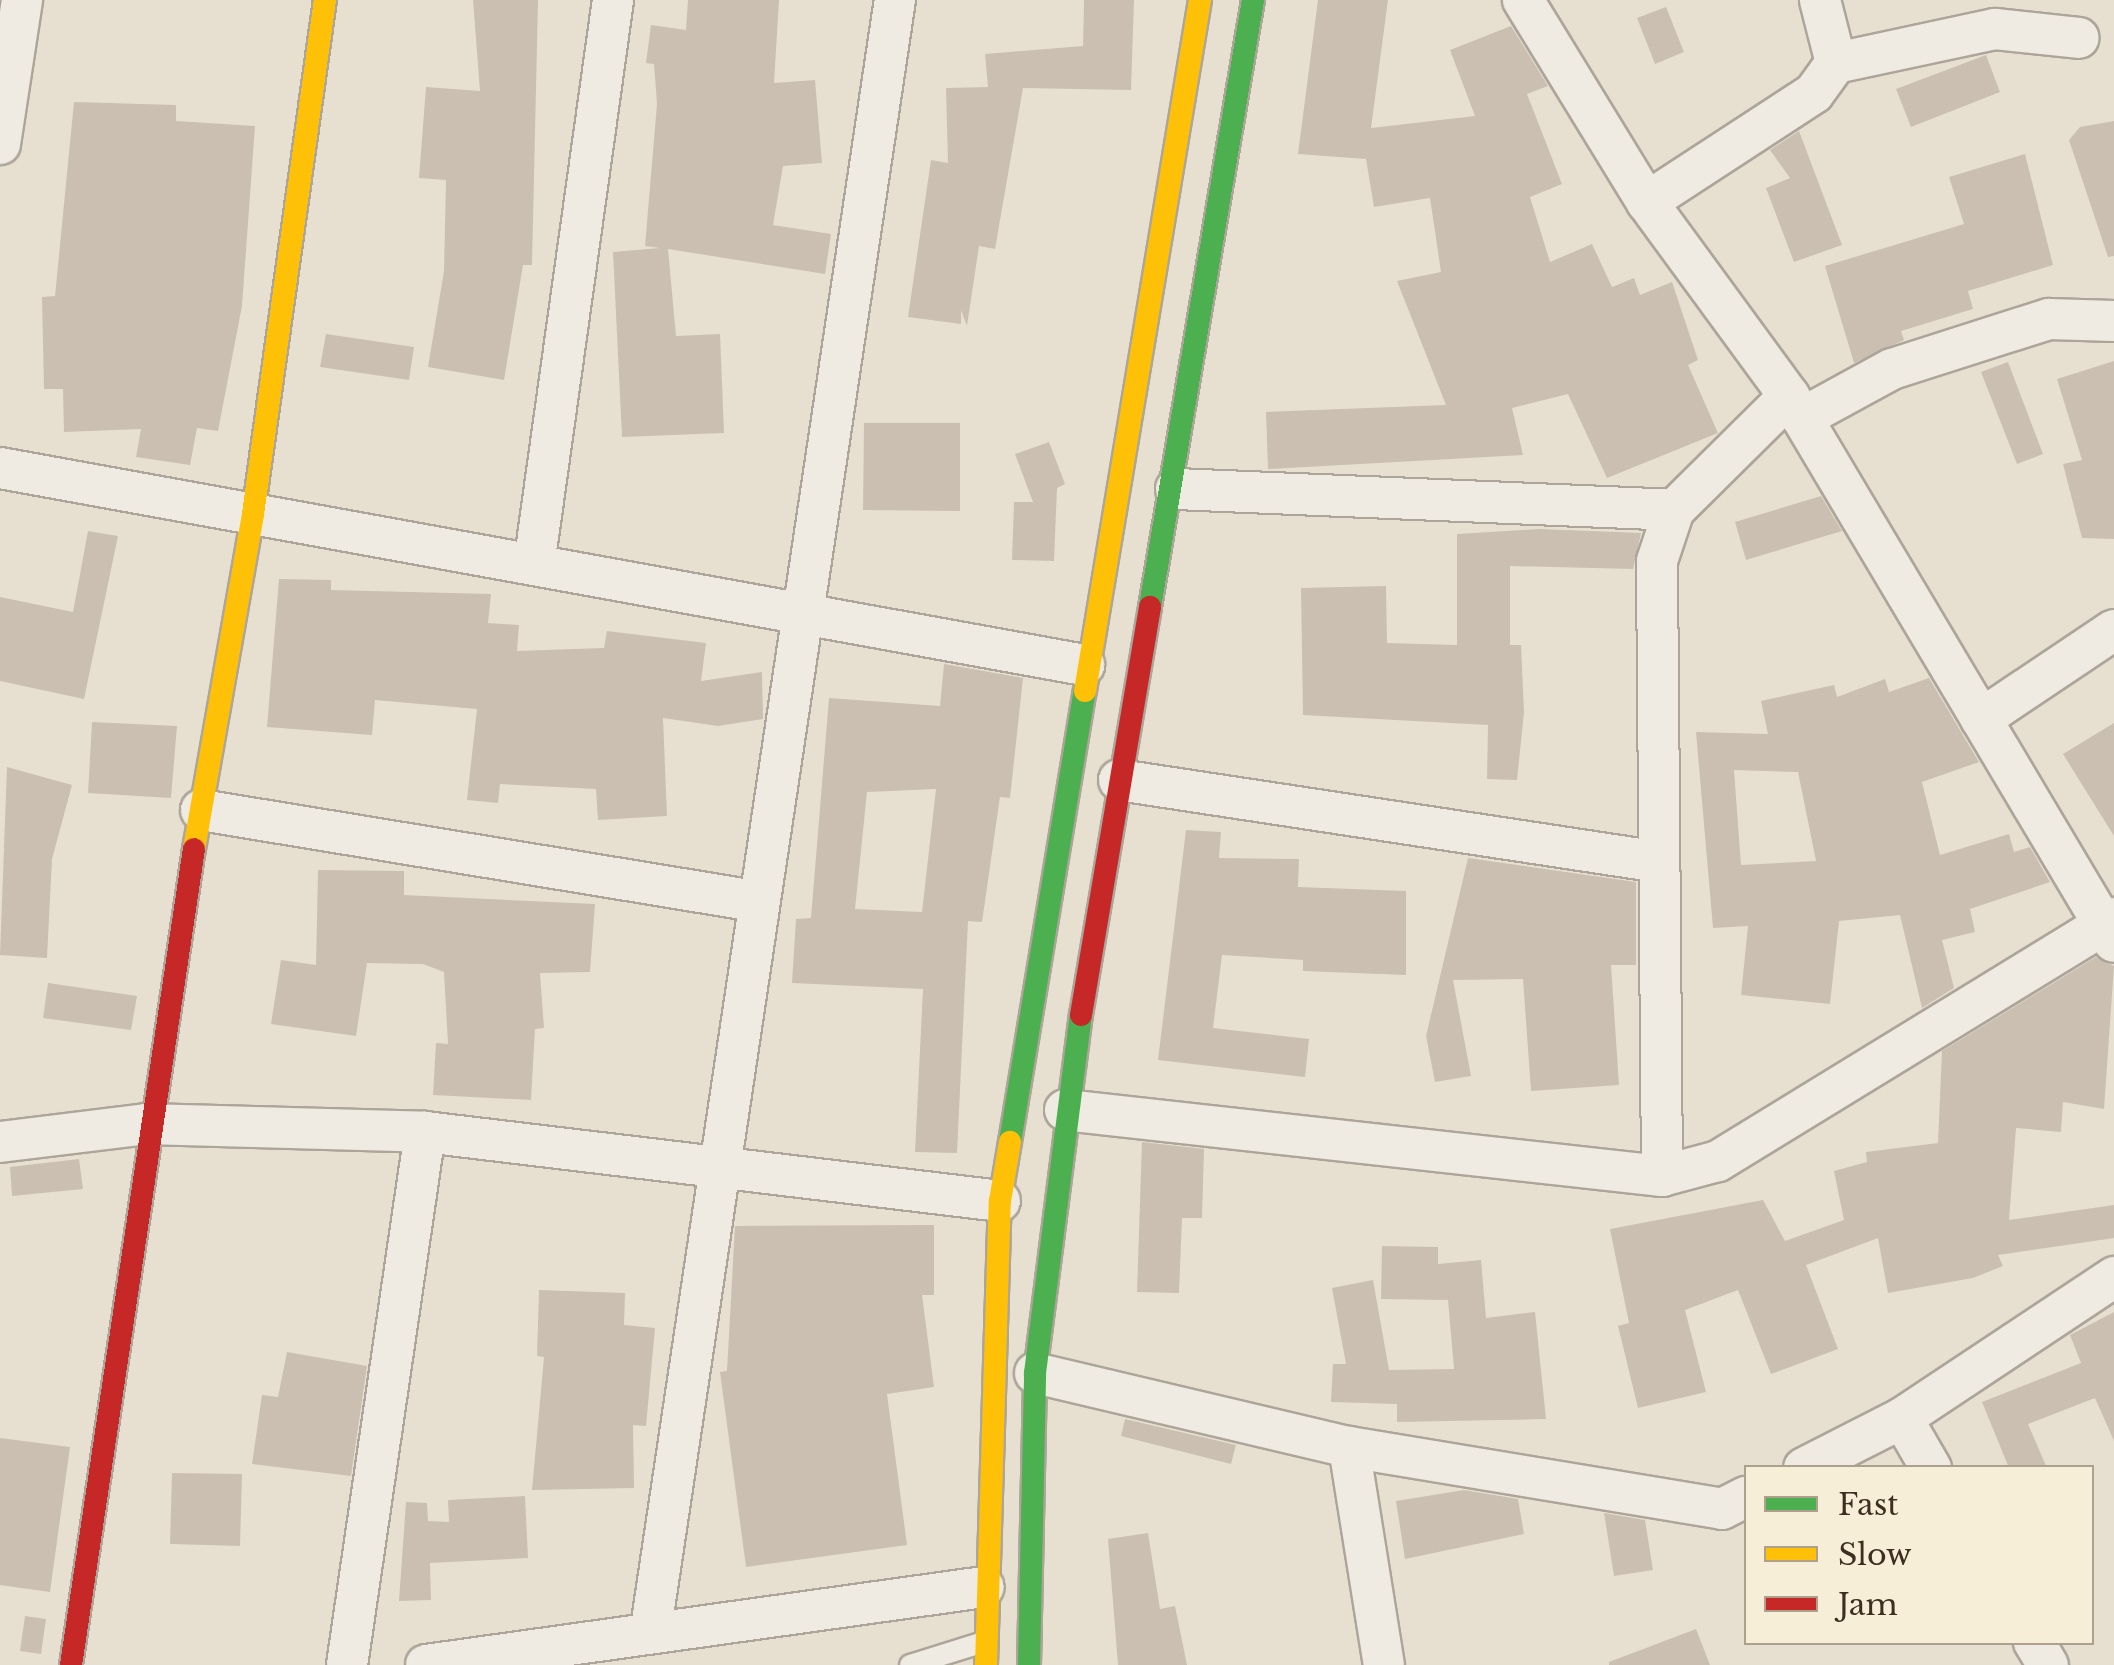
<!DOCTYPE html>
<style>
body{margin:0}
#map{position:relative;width:2114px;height:1665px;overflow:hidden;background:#e7e0d1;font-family:"Libre Baskerville",serif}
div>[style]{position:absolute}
.building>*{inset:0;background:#cbbfb2}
.roads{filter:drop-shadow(2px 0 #ada599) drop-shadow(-2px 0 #ada599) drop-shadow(0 2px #ada599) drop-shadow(0 -2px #ada599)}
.lane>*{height:20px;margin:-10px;padding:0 10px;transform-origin:10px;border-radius:10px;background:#efebe3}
.street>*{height:40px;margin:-20px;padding:0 20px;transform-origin:20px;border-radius:20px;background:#efebe3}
.fast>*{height:22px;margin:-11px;padding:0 11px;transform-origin:11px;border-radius:11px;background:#4caf50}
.slow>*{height:22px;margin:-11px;padding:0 11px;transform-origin:11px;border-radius:11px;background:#ffc107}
.jam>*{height:22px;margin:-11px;padding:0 11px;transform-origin:11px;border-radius:11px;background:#c62828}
span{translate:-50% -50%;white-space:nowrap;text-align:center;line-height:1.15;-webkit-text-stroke:8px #f7eed8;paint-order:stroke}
.legend{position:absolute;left:1744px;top:1465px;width:350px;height:180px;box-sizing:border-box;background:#f7eed8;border:2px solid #ada18e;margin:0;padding:12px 18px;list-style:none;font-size:30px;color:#3d2e20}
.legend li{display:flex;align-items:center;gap:20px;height:50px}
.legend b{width:50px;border:2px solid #ada18e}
</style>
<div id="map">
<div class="building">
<div style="clip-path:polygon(473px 0,538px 0,532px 265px,523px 265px,504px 380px,428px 367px,444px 271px,446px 180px,419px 178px,426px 87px,480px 91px)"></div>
<div style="clip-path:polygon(688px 0,779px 0,774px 83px,815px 80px,822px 163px,783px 166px,773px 225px,831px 234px,825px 274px,668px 249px,676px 336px,720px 334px,724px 433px,622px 437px,613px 252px,660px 248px,645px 246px,657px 104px,654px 64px,646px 63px,651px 25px,686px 30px)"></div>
<div style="clip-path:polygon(1084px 0,1134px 0,1131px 90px,1023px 88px,995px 249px,979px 246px,967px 326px,961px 310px,961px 324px,908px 317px,931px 160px,948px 163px,946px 88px,988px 87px,985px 54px,1083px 46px)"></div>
<div style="clip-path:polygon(1318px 0,1388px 0,1371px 128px,1475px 116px,1450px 50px,1511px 26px,1548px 86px,1527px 94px,1562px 184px,1530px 197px,1550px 262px,1592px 244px,1612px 287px,1634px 278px,1640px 295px,1672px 282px,1698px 360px,1688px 365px,1718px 433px,1607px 478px,1568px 394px,1512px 408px,1523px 455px,1268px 469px,1266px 412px,1446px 405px,1397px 281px,1441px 272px,1430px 198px,1374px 207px,1366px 159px,1298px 154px)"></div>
<div style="clip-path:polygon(1666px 7px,1684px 52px,1655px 64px,1637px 18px)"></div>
<div style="clip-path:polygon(1986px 55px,2000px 92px,1911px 127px,1896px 89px)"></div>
<div style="clip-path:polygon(74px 102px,176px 105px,176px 121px,255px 126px,242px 306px,218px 431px,197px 428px,190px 465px,136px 457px,141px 429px,64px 432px,63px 389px,44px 389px,42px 297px,55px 296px)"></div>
<div style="clip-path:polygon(2114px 121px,2114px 256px,2108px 257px,2069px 140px,2080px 127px)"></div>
<div style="clip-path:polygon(1799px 131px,1842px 245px,1794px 262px,1766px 188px,1790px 178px,1770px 150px)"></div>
<div style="clip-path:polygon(2025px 154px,2053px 265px,1968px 291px,1973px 309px,1901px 331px,1904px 340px,1854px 363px,1825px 266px,1964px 224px,1949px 177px)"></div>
<div style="clip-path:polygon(326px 334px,414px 347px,409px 380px,320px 367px)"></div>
<div style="clip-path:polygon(2114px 361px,2114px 539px,2082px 538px,2063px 464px,2082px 460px,2057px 379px)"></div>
<div style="clip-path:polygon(2008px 362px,2043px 454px,2017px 464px,1981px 372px)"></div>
<div style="clip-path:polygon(864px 423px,960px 423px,960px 511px,863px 510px)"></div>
<div style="clip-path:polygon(1049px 442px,1065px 484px,1057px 488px,1054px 561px,1012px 560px,1014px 502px,1033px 502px,1015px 454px)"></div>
<div style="clip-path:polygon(1821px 496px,1842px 531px,1746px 560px,1735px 522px)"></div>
<div style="clip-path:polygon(1539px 529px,1641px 533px,1633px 569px,1510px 566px,1510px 645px,1521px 645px,1524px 712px,1517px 780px,1487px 779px,1488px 725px,1303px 715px,1301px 588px,1386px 586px,1387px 643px,1457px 645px,1457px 534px)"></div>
<div style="clip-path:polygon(88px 531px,118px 536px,84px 699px,0 681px,0 597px,73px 612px)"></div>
<div style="clip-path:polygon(279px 579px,331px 580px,331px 590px,491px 594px,488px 623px,519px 625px,517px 651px,604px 648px,607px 631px,706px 643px,701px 681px,762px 672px,763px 719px,718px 726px,663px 718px,667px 816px,598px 820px,596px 789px,500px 784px,498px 803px,467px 800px,477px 709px,375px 700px,372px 735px,267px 727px)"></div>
<div style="clip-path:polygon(evenodd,944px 664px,1023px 678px,1010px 798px,1000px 797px,982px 922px,968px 921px,957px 1153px,915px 1152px,923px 989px,792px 983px,796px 919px,811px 918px,829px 698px,940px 706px,944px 664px,936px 789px,922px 912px,855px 909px,867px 792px,936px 789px)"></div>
<div style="clip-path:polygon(evenodd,1929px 678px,1979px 762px,1922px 782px,1940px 855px,2009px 834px,2014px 852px,2030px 847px,2050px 882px,1970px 909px,1975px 932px,1942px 940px,1954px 988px,1922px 1008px,1900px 915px,1839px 921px,1830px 1004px,1741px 995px,1748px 926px,1713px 928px,1696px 732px,1768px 734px,1761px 701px,1834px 685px,1837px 697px,1885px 679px,1889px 692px,1929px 678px,1734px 770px,1798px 772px,1816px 861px,1741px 865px,1734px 770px)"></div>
<div style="clip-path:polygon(92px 722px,177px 726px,171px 798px,88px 793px)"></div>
<div style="clip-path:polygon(2114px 723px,2114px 836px,2063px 754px)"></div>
<div style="clip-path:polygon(7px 767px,72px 785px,52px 859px,47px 958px,0 955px)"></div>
<div style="clip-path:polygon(1186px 830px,1221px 832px,1219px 858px,1299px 859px,1298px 887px,1406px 891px,1406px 975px,1303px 971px,1303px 960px,1222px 955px,1213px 1028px,1309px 1039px,1305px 1077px,1158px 1060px)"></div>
<div style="clip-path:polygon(1468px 858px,1636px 882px,1636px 965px,1611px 965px,1619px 1085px,1531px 1091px,1523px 979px,1453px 980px,1471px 1076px,1435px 1082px,1426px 1036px)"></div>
<div style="clip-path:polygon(318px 870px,404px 871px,404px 895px,595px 904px,590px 972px,540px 973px,544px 1028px,535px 1029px,531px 1100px,433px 1095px,436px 1043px,448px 1044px,444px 972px,423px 964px,367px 963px,356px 1036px,271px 1024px,281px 960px,316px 965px)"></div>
<div style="clip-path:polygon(2096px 957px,2114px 966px,2104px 1109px,2063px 1102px,2061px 1132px,2016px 1128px,2009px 1220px,2114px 1205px,2114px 1238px,1998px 1255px,2003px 1266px,1973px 1278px,1888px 1293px,1878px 1238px,1806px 1265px,1838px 1349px,1771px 1374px,1738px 1290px,1685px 1310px,1706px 1392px,1638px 1408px,1618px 1326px,1629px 1323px,1610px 1229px,1763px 1200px,1785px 1241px,1844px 1220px,1834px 1171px,1867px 1162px,1866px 1152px,1938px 1143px,1942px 1051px)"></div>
<div style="clip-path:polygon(48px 983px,137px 996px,131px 1030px,43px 1018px)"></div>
<div style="clip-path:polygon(1142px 1142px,1204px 1149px,1202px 1218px,1182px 1218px,1179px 1293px,1137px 1292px)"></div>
<div style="clip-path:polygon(79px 1159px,83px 1189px,12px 1196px,10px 1167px)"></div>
<div style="clip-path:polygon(934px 1225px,934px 1295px,922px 1295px,934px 1387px,887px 1394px,907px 1545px,746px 1567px,720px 1372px,727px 1371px,735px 1226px)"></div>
<div style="clip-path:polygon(1382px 1246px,1438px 1247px,1438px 1264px,1481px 1260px,1486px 1318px,1535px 1312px,1546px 1419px,1397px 1422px,1397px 1404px,1331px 1402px,1333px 1364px,1346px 1364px,1332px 1288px,1373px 1280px,1389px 1370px,1454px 1369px,1448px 1300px,1381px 1299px)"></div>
<div style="clip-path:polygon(539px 1290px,625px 1293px,624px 1325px,655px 1328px,646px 1426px,633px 1425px,634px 1488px,532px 1490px,544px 1357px,537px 1356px)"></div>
<div style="clip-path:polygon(2114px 1312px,2114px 1441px,2095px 1398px,2028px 1424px,2047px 1468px,2009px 1468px,1982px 1402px,2081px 1363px,2070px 1335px)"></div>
<div style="clip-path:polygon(287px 1352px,367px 1366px,351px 1476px,252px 1464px,262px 1395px,278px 1397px)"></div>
<div style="clip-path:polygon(1125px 1419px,1236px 1445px,1231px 1464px,1121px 1436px)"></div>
<div style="clip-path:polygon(0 1438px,70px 1447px,50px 1592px,0 1585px)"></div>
<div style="clip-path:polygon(172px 1473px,242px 1474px,240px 1546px,170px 1544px)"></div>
<div style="clip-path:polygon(1464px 1490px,1518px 1499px,1524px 1534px,1405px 1559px,1396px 1501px)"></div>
<div style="clip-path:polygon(525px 1496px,528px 1558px,430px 1563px,431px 1600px,399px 1601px,406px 1502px,427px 1503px,428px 1521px,449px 1522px,448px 1500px)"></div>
<div style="clip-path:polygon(1604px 1513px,1645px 1520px,1653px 1570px,1614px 1576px)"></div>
<div style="clip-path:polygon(1148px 1533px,1160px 1609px,1175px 1606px,1187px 1665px,1118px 1665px,1108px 1539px)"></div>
<div style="clip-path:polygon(25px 1616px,46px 1619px,41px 1654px,20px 1651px)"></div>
<div style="clip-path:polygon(1696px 1629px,1710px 1665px,1609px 1665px,1609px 1662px)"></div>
</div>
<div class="roads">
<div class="lane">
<div style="left:910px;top:1665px;width:77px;rotate:-17.3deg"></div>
</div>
<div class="street">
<div style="left:1523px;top:0;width:237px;rotate:58.5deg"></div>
<div style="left:1647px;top:202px;width:240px;rotate:53.8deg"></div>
<div style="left:1789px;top:396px;width:635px;rotate:59.24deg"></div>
<div style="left:1836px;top:63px;width:163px;rotate:-12.1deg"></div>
<div style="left:1995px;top:29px;width:84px;rotate:6.1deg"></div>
<div style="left:0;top:144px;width:146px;rotate:-81.3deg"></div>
<div style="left:1647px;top:202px;width:199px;rotate:-33.1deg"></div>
<div style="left:1814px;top:93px;width:37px;rotate:-54deg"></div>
<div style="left:1836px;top:63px;width:65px;rotate:-104.3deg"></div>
<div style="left:1802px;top:418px;width:102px;rotate:-28.6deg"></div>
<div style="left:1892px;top:369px;width:165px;rotate:-17.7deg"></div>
<div style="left:2049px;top:319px;width:65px;rotate:1.8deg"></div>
<div style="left:0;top:468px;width:1102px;rotate:10.3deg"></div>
<div style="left:1176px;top:489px;width:498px;rotate:2.4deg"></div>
<div style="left:534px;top:565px;width:570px;rotate:-82.04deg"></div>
<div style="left:1981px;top:719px;width:160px;rotate:-33.8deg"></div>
<div style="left:1119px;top:780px;width:540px;rotate:8.63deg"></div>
<div style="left:201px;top:810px;width:561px;rotate:9.33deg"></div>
<div style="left:1065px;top:1110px;width:601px;rotate:6.31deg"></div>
<div style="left:1662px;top:1176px;width:58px;rotate:-15deg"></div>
<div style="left:1718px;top:1161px;width:465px;rotate:-31.5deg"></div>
<div style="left:0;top:1142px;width:147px;rotate:-7deg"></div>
<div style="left:146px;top:1124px;width:279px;rotate:1.6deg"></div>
<div style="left:425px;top:1132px;width:579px;rotate:6.84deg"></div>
<div style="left:1662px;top:1176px;width:615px;rotate:-90.47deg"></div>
<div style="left:1657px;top:561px;width:54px;rotate:-71.6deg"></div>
<div style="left:1674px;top:510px;width:162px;rotate:-44.7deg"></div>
<div style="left:1035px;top:1373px;width:323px;rotate:13.3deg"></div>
<div style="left:1349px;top:1447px;width:378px;rotate:9.4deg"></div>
<div style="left:1722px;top:1509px;width:27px;rotate:-27deg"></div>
<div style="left:1902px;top:1418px;width:58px;rotate:59.9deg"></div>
<div style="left:1349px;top:1447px;width:221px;rotate:80.9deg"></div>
<div style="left:1804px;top:1468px;width:110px;rotate:-27deg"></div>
<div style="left:1902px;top:1418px;width:255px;rotate:-33.6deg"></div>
<div style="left:651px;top:1628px;width:1646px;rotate:-81.48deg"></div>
<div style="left:2034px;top:1642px;width:27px;rotate:59deg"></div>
<div style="left:347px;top:1665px;width:539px;rotate:-81.67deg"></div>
<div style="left:426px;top:1665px;width:563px;rotate:-7.96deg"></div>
</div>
<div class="fast">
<div style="left:1150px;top:607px;width:616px;rotate:-80.37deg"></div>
<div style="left:1010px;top:1142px;width:457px;rotate:-80.6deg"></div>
<div style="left:1029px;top:1665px;width:292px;rotate:-88.8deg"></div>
<div style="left:1035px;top:1373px;width:361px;rotate:-82.7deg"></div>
</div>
<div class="slow">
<div style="left:1085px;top:691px;width:701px;rotate:-80.55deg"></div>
<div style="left:194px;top:849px;width:340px;rotate:-80deg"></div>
<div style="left:253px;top:514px;width:519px;rotate:-82.03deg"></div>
<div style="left:986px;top:1665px;width:464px;rotate:-88.3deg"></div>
<div style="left:1000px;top:1201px;width:60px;rotate:-80.4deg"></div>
</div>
<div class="jam">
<div style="left:1081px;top:1015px;width:414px;rotate:-80.4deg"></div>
<div style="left:71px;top:1665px;width:825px;rotate:-81.43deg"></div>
</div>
</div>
<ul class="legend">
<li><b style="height:12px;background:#4caf50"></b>Fast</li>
<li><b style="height:12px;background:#ffc107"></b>Slow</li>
<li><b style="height:12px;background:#c62828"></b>Jam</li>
</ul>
</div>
